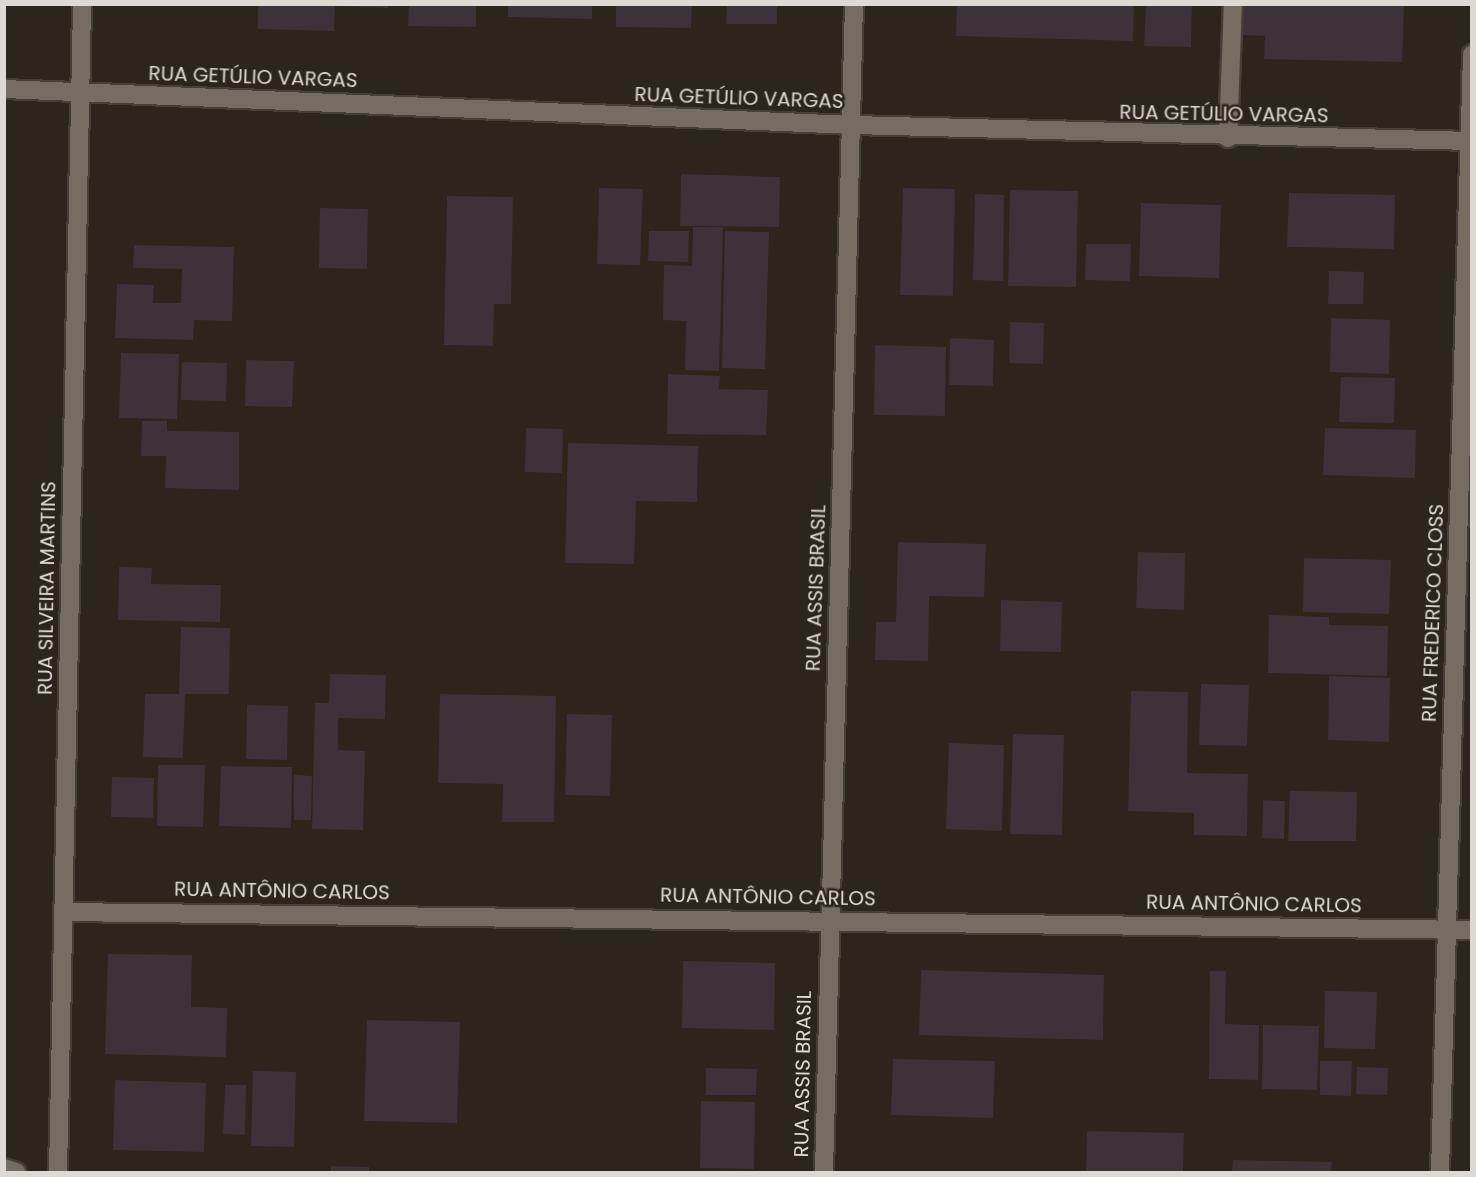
<!DOCTYPE html>
<meta charset="utf-8">
<style>
body{margin:0}
#map{position:relative;width:1476px;height:1177px;overflow:hidden;background:#2b251b;font-family:Poppins,sans-serif}
div>[style]{position:absolute}
.building>*{inset:0;background:#3b323a}
.roads{filter:drop-shadow(2px 0 #443f37) drop-shadow(-2px 0 #443f37) drop-shadow(0 2px #443f37) drop-shadow(0 -2px #443f37)}
.street>*{height:18px;margin:-9px;padding:0 9px;transform-origin:9px;border-radius:9px;background:#756d62}
span{translate:-50% -50%;white-space:nowrap;text-align:center;line-height:1.15;-webkit-text-stroke:5px #2b251b;paint-order:stroke}
.street-label{font-size:20px;color:#dedad3}
.frame{position:absolute;inset:0;border:6px solid #dedad3;pointer-events:none}
</style>
<div id="map">
<div class="building">
<div style="clip-path:polygon(258px 4px,335px 4px,334px 31px,258px 29px)"></div>
<div style="clip-path:polygon(339px 4px,388px 4px,388px 8px,339px 6px)"></div>
<div style="clip-path:polygon(409px 4px,476px 4px,476px 27px,408px 26px)"></div>
<div style="clip-path:polygon(508px 4px,592px 4px,592px 19px,508px 17px)"></div>
<div style="clip-path:polygon(616px 4px,692px 4px,691px 28px,616px 27px)"></div>
<div style="clip-path:polygon(727px 4px,777px 4px,777px 24px,726px 24px)"></div>
<div style="clip-path:polygon(957px 4px,1134px 4px,1133px 41px,956px 36px)"></div>
<div style="clip-path:polygon(1146px 4px,1192px 4px,1191px 47px,1144px 46px)"></div>
<div style="clip-path:polygon(1243px 4px,1404px 4px,1402px 62px,1264px 59px,1265px 36px,1243px 35px)"></div>
<div style="clip-path:polygon(681px 174px,780px 177px,779px 227px,680px 226px)"></div>
<div style="clip-path:polygon(599px 188px,643px 189px,640px 265px,597px 264px)"></div>
<div style="clip-path:polygon(903px 188px,955px 189px,953px 296px,900px 295px)"></div>
<div style="clip-path:polygon(1010px 190px,1078px 191px,1076px 287px,1008px 286px)"></div>
<div style="clip-path:polygon(1289px 193px,1395px 195px,1394px 249px,1287px 247px)"></div>
<div style="clip-path:polygon(975px 194px,1004px 195px,1003px 281px,973px 280px)"></div>
<div style="clip-path:polygon(447px 196px,513px 197px,511px 304px,494px 304px,493px 346px,444px 345px)"></div>
<div style="clip-path:polygon(1141px 203px,1221px 205px,1219px 278px,1139px 276px)"></div>
<div style="clip-path:polygon(320px 208px,368px 209px,367px 269px,319px 268px)"></div>
<div style="clip-path:polygon(693px 227px,723px 227px,719px 371px,685px 370px,686px 321px,663px 320px,664px 265px,692px 266px)"></div>
<div style="clip-path:polygon(649px 231px,689px 231px,688px 262px,648px 261px)"></div>
<div style="clip-path:polygon(725px 231px,769px 232px,765px 369px,722px 368px)"></div>
<div style="clip-path:polygon(1086px 244px,1131px 244px,1130px 281px,1085px 280px)"></div>
<div style="clip-path:polygon(134px 245px,234px 247px,232px 321px,194px 320px,193px 340px,115px 338px,117px 284px,154px 285px,153px 303px,181px 303px,182px 269px,133px 268px)"></div>
<div style="clip-path:polygon(1329px 271px,1364px 272px,1363px 304px,1328px 304px)"></div>
<div style="clip-path:polygon(1331px 318px,1390px 320px,1389px 374px,1330px 372px)"></div>
<div style="clip-path:polygon(1010px 322px,1044px 323px,1043px 364px,1009px 363px)"></div>
<div style="clip-path:polygon(950px 338px,994px 340px,993px 386px,949px 385px)"></div>
<div style="clip-path:polygon(875px 345px,946px 347px,945px 416px,874px 415px)"></div>
<div style="clip-path:polygon(121px 353px,179px 354px,177px 419px,119px 418px)"></div>
<div style="clip-path:polygon(246px 360px,294px 361px,292px 407px,245px 406px)"></div>
<div style="clip-path:polygon(182px 362px,227px 363px,226px 401px,181px 400px)"></div>
<div style="clip-path:polygon(668px 374px,720px 376px,719px 389px,768px 390px,766px 435px,667px 434px)"></div>
<div style="clip-path:polygon(1341px 377px,1395px 378px,1394px 423px,1339px 422px)"></div>
<div style="clip-path:polygon(142px 421px,167px 421px,167px 431px,239px 432px,239px 490px,165px 488px,166px 456px,141px 456px)"></div>
<div style="clip-path:polygon(526px 428px,563px 429px,562px 473px,525px 472px)"></div>
<div style="clip-path:polygon(1325px 428px,1416px 430px,1415px 478px,1323px 475px)"></div>
<div style="clip-path:polygon(568px 443px,698px 446px,697px 502px,636px 501px,634px 564px,565px 563px)"></div>
<div style="clip-path:polygon(898px 542px,986px 544px,984px 597px,929px 596px,928px 661px,875px 660px,876px 622px,896px 622px)"></div>
<div style="clip-path:polygon(1138px 552px,1185px 553px,1184px 610px,1136px 608px)"></div>
<div style="clip-path:polygon(1304px 558px,1391px 560px,1389px 614px,1303px 612px)"></div>
<div style="clip-path:polygon(119px 567px,152px 568px,151px 584px,221px 585px,220px 622px,118px 620px)"></div>
<div style="clip-path:polygon(1001px 600px,1062px 602px,1061px 652px,1000px 651px)"></div>
<div style="clip-path:polygon(1269px 615px,1329px 617px,1329px 625px,1388px 626px,1387px 676px,1268px 673px)"></div>
<div style="clip-path:polygon(181px 627px,230px 628px,229px 694px,185px 694px,183px 758px,143px 757px,145px 694px,179px 694px)"></div>
<div style="clip-path:polygon(330px 674px,386px 675px,385px 719px,338px 718px,338px 750px,365px 751px,363px 830px,312px 829px,315px 703px,329px 703px)"></div>
<div style="clip-path:polygon(1329px 676px,1390px 678px,1389px 742px,1328px 740px)"></div>
<div style="clip-path:polygon(1201px 684px,1249px 685px,1247px 746px,1199px 745px)"></div>
<div style="clip-path:polygon(1131px 691px,1188px 692px,1187px 773px,1248px 774px,1247px 836px,1194px 835px,1194px 813px,1128px 811px)"></div>
<div style="clip-path:polygon(440px 694px,556px 696px,554px 822px,502px 822px,503px 784px,438px 783px)"></div>
<div style="clip-path:polygon(247px 705px,288px 706px,287px 760px,246px 759px)"></div>
<div style="clip-path:polygon(567px 714px,612px 715px,610px 796px,565px 795px)"></div>
<div style="clip-path:polygon(1013px 734px,1064px 735px,1062px 835px,1010px 834px)"></div>
<div style="clip-path:polygon(949px 743px,1004px 745px,1002px 831px,946px 829px)"></div>
<div style="clip-path:polygon(158px 765px,205px 765px,203px 827px,157px 826px)"></div>
<div style="clip-path:polygon(221px 766px,292px 767px,291px 828px,219px 826px)"></div>
<div style="clip-path:polygon(294px 775px,312px 776px,311px 820px,294px 820px)"></div>
<div style="clip-path:polygon(112px 777px,154px 778px,153px 818px,111px 817px)"></div>
<div style="clip-path:polygon(1290px 791px,1357px 792px,1356px 841px,1288px 841px)"></div>
<div style="clip-path:polygon(1263px 800px,1285px 801px,1284px 839px,1262px 838px)"></div>
<div style="clip-path:polygon(108px 954px,192px 955px,191px 1007px,227px 1008px,226px 1057px,105px 1054px)"></div>
<div style="clip-path:polygon(683px 961px,775px 963px,774px 1030px,682px 1028px)"></div>
<div style="clip-path:polygon(921px 970px,1104px 975px,1103px 1040px,919px 1035px)"></div>
<div style="clip-path:polygon(1210px 971px,1226px 971px,1225px 1024px,1259px 1025px,1258px 1080px,1209px 1079px)"></div>
<div style="clip-path:polygon(1325px 991px,1377px 992px,1375px 1049px,1324px 1048px)"></div>
<div style="clip-path:polygon(367px 1020px,460px 1022px,457px 1123px,364px 1121px)"></div>
<div style="clip-path:polygon(1263px 1025px,1319px 1026px,1317px 1090px,1262px 1089px)"></div>
<div style="clip-path:polygon(893px 1059px,995px 1061px,993px 1118px,891px 1115px)"></div>
<div style="clip-path:polygon(1320px 1061px,1352px 1061px,1351px 1096px,1320px 1095px)"></div>
<div style="clip-path:polygon(1357px 1067px,1388px 1068px,1387px 1095px,1356px 1094px)"></div>
<div style="clip-path:polygon(706px 1068px,757px 1069px,756px 1095px,706px 1095px)"></div>
<div style="clip-path:polygon(253px 1071px,296px 1072px,294px 1147px,251px 1146px)"></div>
<div style="clip-path:polygon(115px 1080px,206px 1083px,204px 1152px,113px 1150px)"></div>
<div style="clip-path:polygon(225px 1085px,246px 1085px,245px 1135px,223px 1134px)"></div>
<div style="clip-path:polygon(701px 1101px,755px 1102px,754px 1169px,700px 1168px)"></div>
<div style="clip-path:polygon(1087px 1131px,1184px 1133px,1183px 1172px,1086px 1172px)"></div>
<div style="clip-path:polygon(1233px 1160px,1332px 1162px,1331px 1172px,1232px 1172px)"></div>
<div style="clip-path:polygon(331px 1166px,369px 1167px,369px 1172px,331px 1172px)"></div>
</div>
<div class="roads">
<div class="street">
<div style="left:4px;top:89px;width:849px;rotate:2.43deg"></div>
<div style="left:852px;top:125px;width:620px;rotate:1.48deg"></div>
<div style="left:1228px;top:138px;width:134px;rotate:-87.9deg"></div>
<div style="left:63px;top:912px;width:1409px;rotate:0.73deg"></div>
<div style="left:4px;top:1168px;width:13px;rotate:18deg"></div>
<div style="left:58px;top:1172px;width:1168px;rotate:-88.82deg"></div>
<div style="left:824px;top:1172px;width:1168px;rotate:-88.53deg"></div>
<div style="left:1440px;top:1172px;width:1118px;rotate:-88.36deg"></div>
</div>
</div>
<div class="street-label">
<span style="left:253px;top:77px;rotate:2deg">RUA GETÚLIO VARGAS</span>
<span style="left:739px;top:98px;rotate:2deg">RUA GETÚLIO VARGAS</span>
<span style="left:1224px;top:114px;rotate:1deg">RUA GETÚLIO VARGAS</span>
<span style="left:47px;top:588px;rotate:-89deg">RUA SILVEIRA MARTINS</span>
<span style="left:816px;top:588px;rotate:-88deg">RUA ASSIS BRASIL</span>
<span style="left:1433px;top:613px;rotate:-88deg">RUA FREDERICO CLOSS</span>
<span style="left:282px;top:891px;rotate:1deg">RUA ANTÔNIO CARLOS</span>
<span style="left:768px;top:897px;rotate:1deg">RUA ANTÔNIO CARLOS</span>
<span style="left:1254px;top:904px;rotate:1deg">RUA ANTÔNIO CARLOS</span>
<span style="left:803px;top:1074px;rotate:-89deg">RUA ASSIS BRASIL</span>
</div>
<div class="frame"></div>
</div>
